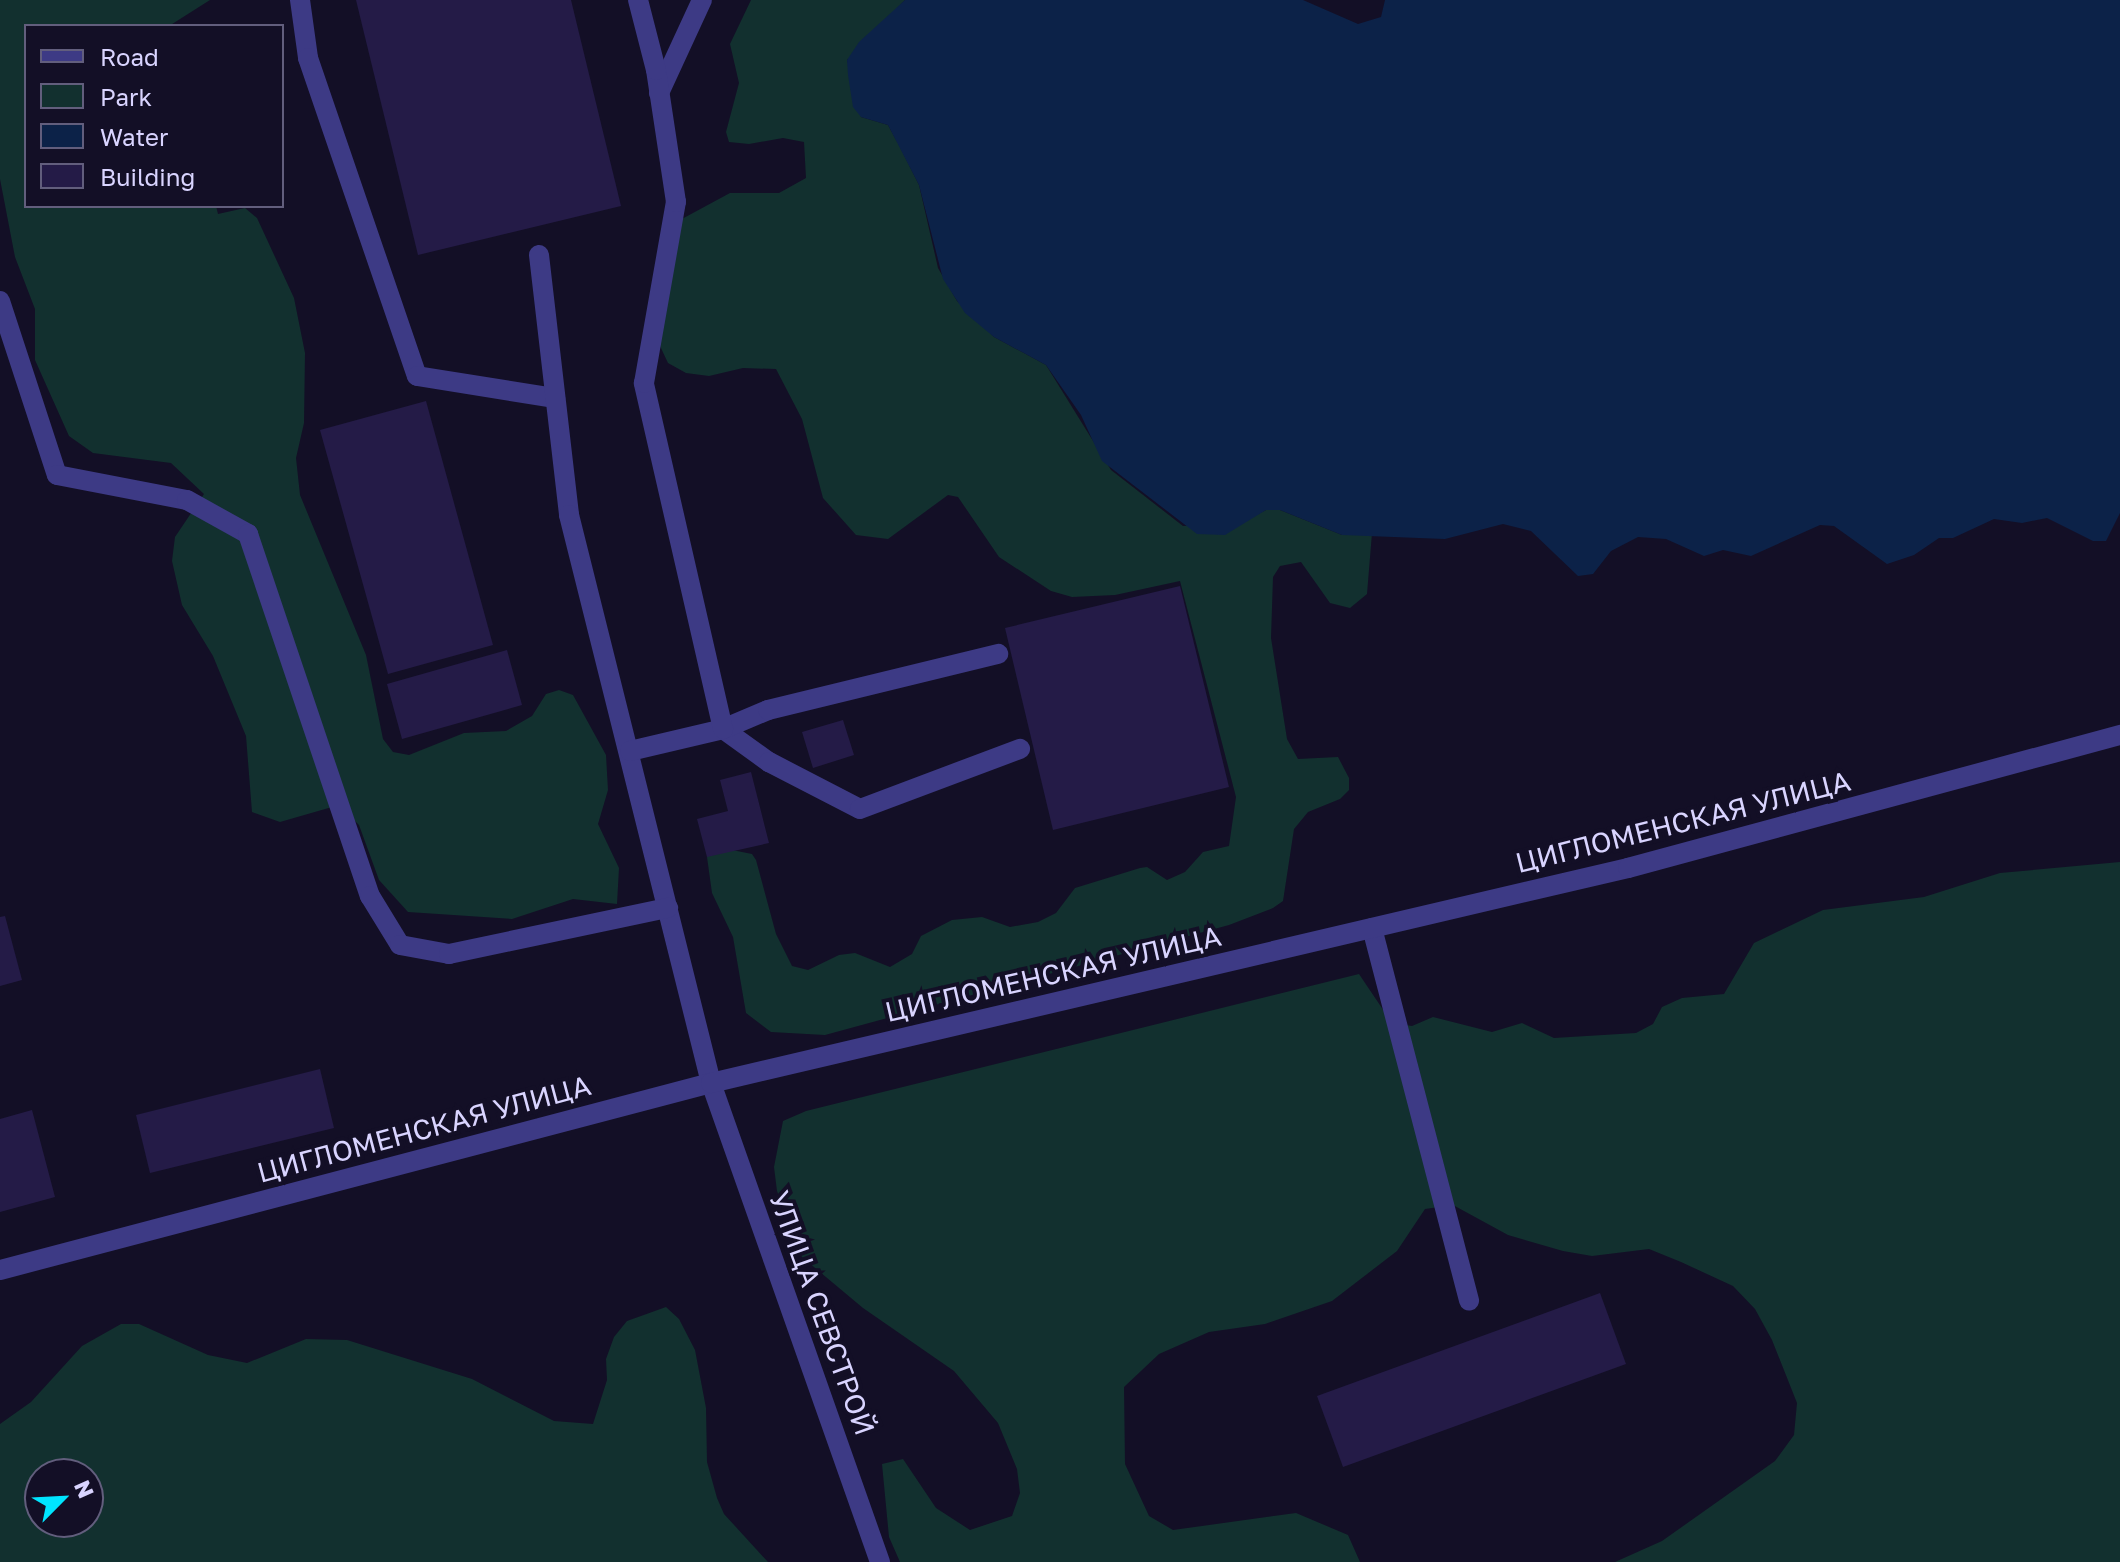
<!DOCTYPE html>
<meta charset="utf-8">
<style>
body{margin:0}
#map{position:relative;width:2120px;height:1562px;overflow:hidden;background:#130f26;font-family:"Golos Text",sans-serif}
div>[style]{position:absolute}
.green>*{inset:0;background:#12302f}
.water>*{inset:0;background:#0c2248}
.building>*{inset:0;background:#241b47}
.lane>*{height:20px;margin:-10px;padding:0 10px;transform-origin:10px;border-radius:10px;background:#3d3a85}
.street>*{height:20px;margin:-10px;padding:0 10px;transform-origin:10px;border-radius:10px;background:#3d3a85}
span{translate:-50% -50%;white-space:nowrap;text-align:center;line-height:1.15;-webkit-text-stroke:8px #130f26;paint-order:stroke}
.street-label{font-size:28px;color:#d9d4ff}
.legend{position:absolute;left:24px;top:24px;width:260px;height:184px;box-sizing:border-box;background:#130f26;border:2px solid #625e7d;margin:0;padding:10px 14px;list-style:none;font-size:24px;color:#d9d4ff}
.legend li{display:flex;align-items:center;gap:16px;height:40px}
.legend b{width:40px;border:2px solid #625e7d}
.north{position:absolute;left:24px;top:1458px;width:80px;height:80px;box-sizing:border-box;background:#130f26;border:2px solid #625e7d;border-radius:50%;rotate:66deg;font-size:22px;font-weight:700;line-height:32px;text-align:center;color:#d9d4ff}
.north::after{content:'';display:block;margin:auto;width:28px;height:36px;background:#00e5ff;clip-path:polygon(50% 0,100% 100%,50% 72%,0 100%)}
</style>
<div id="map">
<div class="green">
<div style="clip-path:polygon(0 0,210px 0,169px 26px,26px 26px,26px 206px,216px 206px,218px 214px,245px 208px,257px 218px,294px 298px,305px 353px,304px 423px,296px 458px,300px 495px,366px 655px,383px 739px,393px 752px,409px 755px,464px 733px,506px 731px,532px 716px,546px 694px,559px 690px,573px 695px,606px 755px,608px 790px,598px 824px,619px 868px,617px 904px,573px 899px,512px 919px,408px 912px,379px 880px,359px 825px,339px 805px,280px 822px,252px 812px,246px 736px,213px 656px,182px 605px,172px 561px,175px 537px,204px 494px,171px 463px,93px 453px,69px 436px,35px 360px,35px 309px,15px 257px,0 179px)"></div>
<div style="clip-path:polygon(751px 0,905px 0,847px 60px,861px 117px,888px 125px,900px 147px,919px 185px,938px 268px,957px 301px,994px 337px,1046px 365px,1111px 470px,1183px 526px,1238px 524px,1266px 510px,1280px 510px,1342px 535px,1372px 533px,1367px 594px,1350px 608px,1330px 603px,1301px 562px,1280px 566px,1273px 577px,1271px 638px,1287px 739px,1298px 759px,1338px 757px,1349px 778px,1349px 790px,1340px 799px,1308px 812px,1294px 829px,1283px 901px,1273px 908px,1229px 925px,825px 1035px,771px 1032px,746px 1013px,733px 937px,712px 893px,707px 857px,717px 847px,752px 854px,756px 860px,776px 934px,792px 966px,808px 970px,839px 955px,855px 953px,890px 967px,912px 954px,921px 936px,952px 920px,982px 917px,1010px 927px,1038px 922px,1056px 913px,1075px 888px,1140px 868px,1147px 867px,1167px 880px,1185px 872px,1203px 852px,1229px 846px,1236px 797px,1180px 581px,1115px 595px,1072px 597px,1051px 591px,999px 557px,958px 497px,948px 495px,888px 539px,856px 535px,823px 498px,802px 419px,776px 369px,743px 368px,709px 376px,686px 373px,668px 363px,660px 346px,680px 220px,730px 193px,779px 193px,806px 178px,804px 142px,783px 138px,749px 144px,729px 142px,726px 132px,739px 83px,730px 44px)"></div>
<div style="clip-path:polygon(2120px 862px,2120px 1562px,1615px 1562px,1662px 1541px,1775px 1461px,1794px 1435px,1797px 1403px,1772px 1340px,1755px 1309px,1733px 1286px,1681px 1262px,1649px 1249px,1592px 1256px,1563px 1251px,1508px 1235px,1453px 1205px,1425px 1209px,1397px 1251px,1332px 1301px,1265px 1324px,1209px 1332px,1159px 1354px,1124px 1387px,1125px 1464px,1149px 1516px,1173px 1530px,1296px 1513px,1348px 1535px,1360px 1562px,900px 1562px,889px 1537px,882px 1464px,903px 1459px,936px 1508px,970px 1530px,1012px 1516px,1020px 1493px,1017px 1469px,998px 1423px,954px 1371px,863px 1308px,802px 1257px,777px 1191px,774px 1167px,783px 1121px,806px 1111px,1359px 974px,1392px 1023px,1412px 1026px,1433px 1017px,1492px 1032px,1522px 1023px,1554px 1038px,1636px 1033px,1653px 1024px,1662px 1007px,1682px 998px,1724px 994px,1754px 943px,1823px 910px,1924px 897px,2000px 873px)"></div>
<div style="clip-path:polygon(evenodd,666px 1307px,679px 1319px,695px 1350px,706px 1408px,707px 1462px,717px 1498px,724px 1514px,768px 1562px,0 1562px,0 1424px,31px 1402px,82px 1346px,121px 1324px,139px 1324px,208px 1355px,247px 1363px,306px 1339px,347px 1340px,472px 1379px,554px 1421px,593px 1424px,607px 1380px,606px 1359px,614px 1337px,627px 1321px,666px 1307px,88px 1474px,88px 1522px,40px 1522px,40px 1474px,88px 1474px)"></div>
</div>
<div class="water">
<div style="clip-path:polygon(905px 0,1303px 0,1358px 24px,1381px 17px,1385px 0,2120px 0,2120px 513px,2106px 541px,2093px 541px,2047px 518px,2022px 523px,1994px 519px,1953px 538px,1939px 538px,1914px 555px,1887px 564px,1834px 526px,1820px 525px,1751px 556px,1723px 550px,1704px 556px,1666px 539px,1638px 537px,1611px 551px,1593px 574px,1578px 576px,1531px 531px,1503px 524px,1445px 539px,1342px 535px,1280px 510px,1266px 510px,1225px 535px,1197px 534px,1102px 461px,1081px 415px,1046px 365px,994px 337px,965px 313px,943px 279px,919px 185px,888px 125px,861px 117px,853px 107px,848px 75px,847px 60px,859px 42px)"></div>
</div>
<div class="building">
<div style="clip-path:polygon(356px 0,571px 0,621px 206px,418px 255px)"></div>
<div style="clip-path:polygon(426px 401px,493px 645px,388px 674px,320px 430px)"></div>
<div style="clip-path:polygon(1180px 586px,1229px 787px,1053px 830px,1005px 628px)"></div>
<div style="clip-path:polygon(507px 650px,522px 705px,402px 739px,387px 684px)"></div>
<div style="clip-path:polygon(843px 720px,854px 755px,813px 768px,802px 732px)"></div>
<div style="clip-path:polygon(751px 772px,769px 843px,707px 857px,697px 819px,728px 811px,720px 780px)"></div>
<div style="clip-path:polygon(5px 916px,22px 980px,0 986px,0 917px)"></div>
<div style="clip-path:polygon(320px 1069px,334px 1128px,150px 1173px,136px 1115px)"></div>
<div style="clip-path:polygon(32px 1110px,55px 1197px,0 1212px,0 1119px)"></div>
<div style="clip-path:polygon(1600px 1293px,1626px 1364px,1343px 1467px,1317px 1396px)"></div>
</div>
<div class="lane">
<div style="left:300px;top:0;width:59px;rotate:82.1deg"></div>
<div style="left:308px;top:58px;width:336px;rotate:71.1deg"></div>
<div style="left:417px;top:376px;width:140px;rotate:9.1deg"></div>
<div style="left:659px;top:93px;width:102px;rotate:-65.2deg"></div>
<div style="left:539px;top:255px;width:262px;rotate:83.4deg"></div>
<div style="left:569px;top:515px;width:585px;rotate:75.96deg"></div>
<div style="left:0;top:301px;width:183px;rotate:71.9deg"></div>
<div style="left:57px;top:475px;width:132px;rotate:10.9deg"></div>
<div style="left:187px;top:500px;width:70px;rotate:29.1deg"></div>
<div style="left:248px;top:534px;width:382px;rotate:71.4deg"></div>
<div style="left:370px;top:896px;width:57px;rotate:58.5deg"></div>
<div style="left:400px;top:945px;width:50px;rotate:10.4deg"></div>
<div style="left:449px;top:954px;width:224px;rotate:-11.9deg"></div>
<div style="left:723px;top:729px;width:57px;rotate:35.7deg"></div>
<div style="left:769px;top:762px;width:102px;rotate:27.3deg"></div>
<div style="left:860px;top:809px;width:171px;rotate:-20.6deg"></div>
<div style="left:723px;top:729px;width:49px;rotate:-22.9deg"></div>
<div style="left:768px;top:710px;width:237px;rotate:-13.7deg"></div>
<div style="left:630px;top:751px;width:96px;rotate:-13.3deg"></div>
<div style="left:723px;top:729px;width:355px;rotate:-102.9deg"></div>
<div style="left:644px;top:383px;width:184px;rotate:-80deg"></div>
<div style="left:676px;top:202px;width:134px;rotate:-98.6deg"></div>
<div style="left:656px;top:70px;width:72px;rotate:-104.4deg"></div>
<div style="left:1372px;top:928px;width:385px;rotate:75.4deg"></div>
</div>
<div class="street">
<div style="left:711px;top:1083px;width:508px;rotate:70.57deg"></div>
<div style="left:0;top:1270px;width:735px;rotate:-14.74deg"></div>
<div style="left:711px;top:1083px;width:942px;rotate:-13.2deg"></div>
<div style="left:1628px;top:868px;width:510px;rotate:-15.13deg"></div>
</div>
<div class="street-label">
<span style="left:1683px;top:822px;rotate:-14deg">ЦИГЛОМЕНСКАЯ УЛИЦА</span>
<span style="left:1053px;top:974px;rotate:-13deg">ЦИГЛОМЕНСКАЯ УЛИЦА</span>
<span style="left:424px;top:1129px;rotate:-15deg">ЦИГЛОМЕНСКАЯ УЛИЦА</span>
<span style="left:822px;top:1313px;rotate:70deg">УЛИЦА СЕВСТРОЙ</span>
</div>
<ul class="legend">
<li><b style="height:10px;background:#3d3a85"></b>Road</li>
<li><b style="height:22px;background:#12302f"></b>Park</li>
<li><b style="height:22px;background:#0c2248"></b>Water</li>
<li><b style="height:22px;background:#241b47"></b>Building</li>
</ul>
<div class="north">N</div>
</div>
